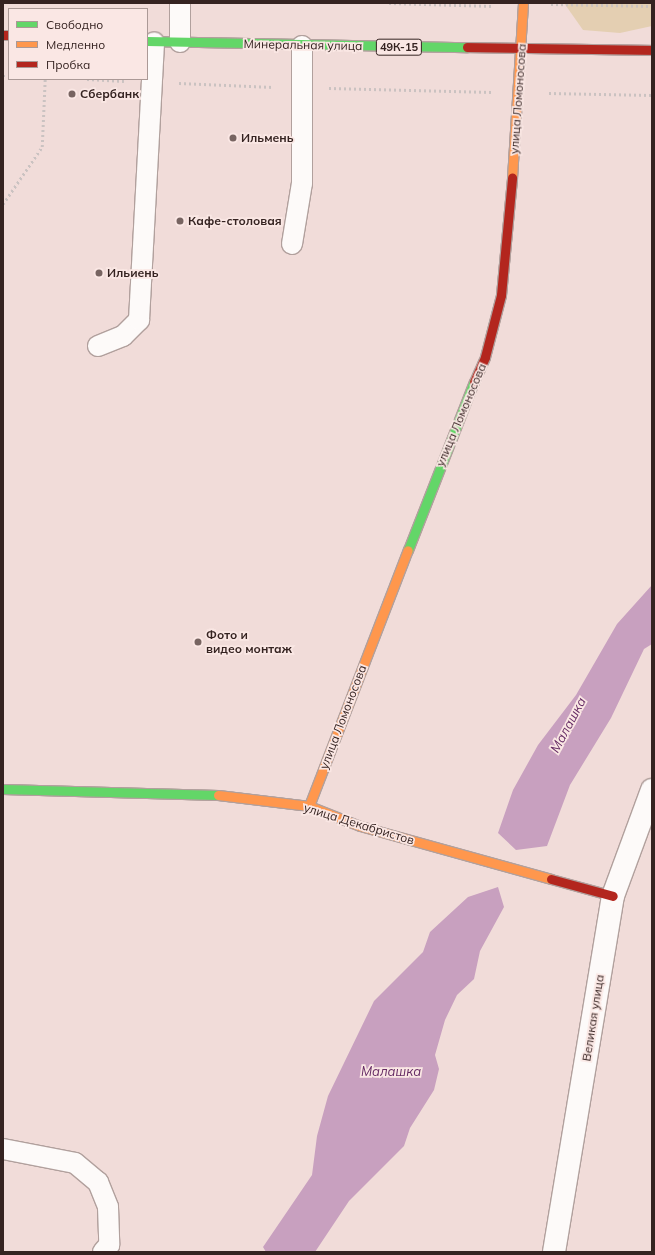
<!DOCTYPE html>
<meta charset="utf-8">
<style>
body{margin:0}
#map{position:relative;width:655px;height:1255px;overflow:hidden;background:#f1dcd9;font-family:Mulish,sans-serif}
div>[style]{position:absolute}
.green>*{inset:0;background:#e4cfb2}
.water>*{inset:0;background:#c8a0bf}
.path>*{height:2.5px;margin-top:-1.25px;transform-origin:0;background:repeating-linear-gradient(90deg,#cac2c1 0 2px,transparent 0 5px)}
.roads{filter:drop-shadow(1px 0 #b1a09d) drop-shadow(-1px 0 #b1a09d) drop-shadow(0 1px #b1a09d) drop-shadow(0 -1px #b1a09d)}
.lane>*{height:20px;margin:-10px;padding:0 10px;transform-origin:10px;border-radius:10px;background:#fdfaf9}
.street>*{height:22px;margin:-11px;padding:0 11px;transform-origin:11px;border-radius:11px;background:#fdfaf9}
.fast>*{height:9px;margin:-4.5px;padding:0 4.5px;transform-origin:4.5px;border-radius:4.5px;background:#63d668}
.slow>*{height:9px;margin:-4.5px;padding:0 4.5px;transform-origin:4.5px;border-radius:4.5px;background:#ff974d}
.jam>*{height:9px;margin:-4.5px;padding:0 4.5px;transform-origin:4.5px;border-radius:4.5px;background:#b3261e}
.dots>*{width:11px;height:11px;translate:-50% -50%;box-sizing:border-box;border:2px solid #fae7e4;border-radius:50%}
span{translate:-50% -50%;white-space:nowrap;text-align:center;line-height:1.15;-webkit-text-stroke:3.5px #fae7e4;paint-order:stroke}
.shield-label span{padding:1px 3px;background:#fae7e4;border:1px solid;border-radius:3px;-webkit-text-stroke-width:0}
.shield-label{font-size:11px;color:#352321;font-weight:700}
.street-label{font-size:12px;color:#352321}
.poi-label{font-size:12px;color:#352321;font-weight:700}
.left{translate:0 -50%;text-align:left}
.water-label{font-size:13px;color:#652b64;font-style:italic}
.frame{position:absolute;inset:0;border:4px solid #352321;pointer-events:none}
.legend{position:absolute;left:8px;top:8px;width:140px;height:72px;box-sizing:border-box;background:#fae7e4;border:1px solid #ab9996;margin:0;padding:5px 7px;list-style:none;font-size:12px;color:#352321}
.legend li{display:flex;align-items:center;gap:8px;height:20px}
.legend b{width:20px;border:1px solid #ab9996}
</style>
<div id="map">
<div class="green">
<div style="clip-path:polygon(564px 3px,652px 3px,652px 26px,620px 33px,583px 30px)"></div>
</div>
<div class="water">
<div style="clip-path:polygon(652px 585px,652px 644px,644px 649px,611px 718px,570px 785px,547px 846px,516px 850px,498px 833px,513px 790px,538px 745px,576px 695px,617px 624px)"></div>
<div style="clip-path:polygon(498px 887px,504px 907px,480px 951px,474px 979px,457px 995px,445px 1020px,435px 1055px,439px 1069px,434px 1090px,410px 1128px,404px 1146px,349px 1201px,315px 1252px,266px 1252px,263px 1247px,312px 1175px,317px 1136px,328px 1096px,374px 1001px,423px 952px,430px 932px,468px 897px)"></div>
</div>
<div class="path">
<div style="left:389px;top:3px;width:105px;rotate:1.6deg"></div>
<div style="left:551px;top:4px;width:101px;rotate:1.1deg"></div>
<div style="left:3px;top:76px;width:6px"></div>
<div style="left:87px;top:79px;width:37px;rotate:3deg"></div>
<div style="left:179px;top:83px;width:95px;rotate:2.4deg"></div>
<div style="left:329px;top:88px;width:163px;rotate:1.4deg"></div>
<div style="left:549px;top:93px;width:103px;rotate:1.1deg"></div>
<div style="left:3px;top:204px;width:69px;rotate:-55.6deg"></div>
<div style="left:42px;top:147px;width:68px;rotate:-87.5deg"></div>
</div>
<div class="roads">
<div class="lane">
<div style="left:180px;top:42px;width:39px;rotate:-90deg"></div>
<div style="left:292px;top:244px;width:62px;rotate:-80.7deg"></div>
<div style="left:302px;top:183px;width:137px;rotate:-90deg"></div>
<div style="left:98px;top:346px;width:27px;rotate:-22deg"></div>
<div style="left:123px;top:336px;width:23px;rotate:-45deg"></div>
<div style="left:139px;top:320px;width:278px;rotate:-86.9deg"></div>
<div style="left:3px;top:1149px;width:73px;rotate:11deg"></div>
<div style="left:75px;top:1163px;width:30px;rotate:40deg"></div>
<div style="left:98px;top:1182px;width:27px;rotate:68deg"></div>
<div style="left:108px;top:1207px;width:38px;rotate:88deg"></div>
<div style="left:109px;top:1245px;width:9px;rotate:131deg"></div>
</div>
<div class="street">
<div style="left:554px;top:1252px;width:361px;rotate:-80.6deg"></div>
<div style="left:613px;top:896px;width:113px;rotate:-69.8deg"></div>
</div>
<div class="fast">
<div style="left:147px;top:41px;width:320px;rotate:1.1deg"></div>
<div style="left:408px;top:550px;width:180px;rotate:-68.6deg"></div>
<div style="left:3px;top:789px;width:215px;rotate:1.6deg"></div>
</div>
<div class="slow">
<div style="left:512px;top:178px;width:175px;rotate:-86.4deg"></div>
<div style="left:218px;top:795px;width:92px;rotate:6.9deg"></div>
<div style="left:309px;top:806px;width:55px;rotate:21.4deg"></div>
<div style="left:360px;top:826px;width:198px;rotate:15.5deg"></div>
<div style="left:309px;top:806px;width:274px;rotate:-68.9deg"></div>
</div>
<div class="jam">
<div style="left:3px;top:35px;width:6px"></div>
<div style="left:467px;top:47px;width:185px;rotate:0.9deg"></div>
<div style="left:474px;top:382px;width:27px;rotate:-66deg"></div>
<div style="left:485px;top:357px;width:64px;rotate:-75.5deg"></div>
<div style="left:501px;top:295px;width:118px;rotate:-84.6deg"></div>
<div style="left:551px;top:879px;width:64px;rotate:15.3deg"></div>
</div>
</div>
<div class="dots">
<div style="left:72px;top:94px;background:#776461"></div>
<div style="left:233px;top:138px;background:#776461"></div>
<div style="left:180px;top:221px;background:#776461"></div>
<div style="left:99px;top:273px;background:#776461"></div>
<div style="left:198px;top:642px;background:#776461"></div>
</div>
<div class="shield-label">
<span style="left:399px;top:47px">49К-15</span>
</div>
<div class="street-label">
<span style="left:303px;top:45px;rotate:1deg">Минеральная улица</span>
<span style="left:518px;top:99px;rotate:-86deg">улица Ломоносова</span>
<span style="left:461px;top:415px;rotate:-67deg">улица Ломоносова</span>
<span style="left:343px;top:717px;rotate:-69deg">улица Ломоносова</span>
<span style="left:359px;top:824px;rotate:17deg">улица Декабристов</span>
<span style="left:593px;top:1018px;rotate:-81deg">Великая улица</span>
</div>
<div class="poi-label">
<span class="left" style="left:80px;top:94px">Сбербанк</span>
<span class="left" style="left:241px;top:138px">Ильмень</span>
<span class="left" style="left:188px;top:221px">Кафе-столовая</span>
<span class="left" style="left:107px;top:273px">Ильиень</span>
<span class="left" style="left:206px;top:642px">Фото и<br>видео монтаж</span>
</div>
<div class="water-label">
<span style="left:568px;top:725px;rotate:-62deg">Малашка</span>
<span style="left:391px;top:1071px">Малашка</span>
</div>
<div class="frame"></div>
<ul class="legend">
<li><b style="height:5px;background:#63d668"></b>Свободно</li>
<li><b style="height:5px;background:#ff974d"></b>Медленно</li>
<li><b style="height:5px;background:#b3261e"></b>Пробка</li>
</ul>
</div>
